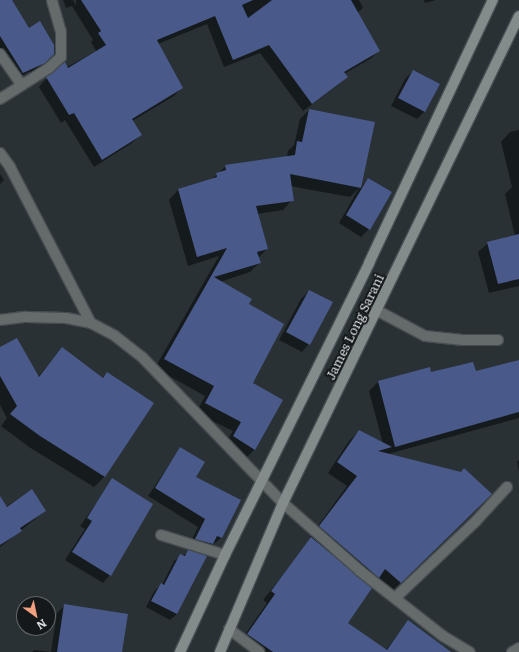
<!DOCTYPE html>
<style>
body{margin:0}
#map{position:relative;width:519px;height:652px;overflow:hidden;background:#293135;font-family:Literata,serif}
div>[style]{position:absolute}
.shadow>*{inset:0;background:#0007}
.building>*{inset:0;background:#48598a}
.roads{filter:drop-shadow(1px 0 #454d50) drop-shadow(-1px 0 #454d50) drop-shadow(0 1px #454d50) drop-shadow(0 -1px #454d50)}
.service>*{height:10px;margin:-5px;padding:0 5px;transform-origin:5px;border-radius:5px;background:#656a6b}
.minor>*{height:10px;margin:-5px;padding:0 5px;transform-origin:5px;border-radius:5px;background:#656a6b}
.secondary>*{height:10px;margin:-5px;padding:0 5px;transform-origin:5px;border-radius:5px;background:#838b8b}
span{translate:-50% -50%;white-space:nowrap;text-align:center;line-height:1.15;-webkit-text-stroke:4px #15181a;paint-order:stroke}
.street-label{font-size:13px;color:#d8dde0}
.north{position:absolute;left:16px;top:596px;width:40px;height:40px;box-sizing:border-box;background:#15181a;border:1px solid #636769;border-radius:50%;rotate:147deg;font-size:11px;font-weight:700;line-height:16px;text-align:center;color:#d8dde0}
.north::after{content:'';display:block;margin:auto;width:14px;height:18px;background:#f2a080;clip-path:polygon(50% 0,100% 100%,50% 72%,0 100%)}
</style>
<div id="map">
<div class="shadow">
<div style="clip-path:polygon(0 0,11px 0,45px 62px,31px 73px,30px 71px,15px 80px,0 56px)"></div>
<div style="clip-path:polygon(63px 0,73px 0,76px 5px,76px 0,359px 0,363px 8px,357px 13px,379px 51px,370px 59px,344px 74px,347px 77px,338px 85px,303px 111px,260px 53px,224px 67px,207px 24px,158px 44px,182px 87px,174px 96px,132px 121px,141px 135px,132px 143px,94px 167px,65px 120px,61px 123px,39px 87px,47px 78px,96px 51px,91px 42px,93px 40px,72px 6px,66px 8px)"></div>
<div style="clip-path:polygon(424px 0,436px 0,425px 3px)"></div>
<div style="clip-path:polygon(413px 71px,425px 111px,417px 119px,391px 106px,405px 79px)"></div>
<div style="clip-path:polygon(309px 110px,373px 122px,360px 188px,368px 180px,369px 229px,361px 237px,339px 223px,359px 188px,350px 197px,290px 186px,292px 200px,283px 210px,257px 214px,267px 249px,258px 258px,259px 263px,250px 272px,220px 282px,247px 304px,255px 449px,245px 459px,224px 445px,233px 431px,196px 413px,205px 396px,155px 368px,219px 256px,188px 266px,169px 200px,178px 190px,211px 180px,226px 166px,287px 157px,288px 151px,294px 145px,300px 119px)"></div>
<div style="clip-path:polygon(519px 130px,519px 286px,489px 293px,478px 252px,488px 243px,515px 236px,505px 194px,512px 187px,501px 142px,510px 132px)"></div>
<div style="clip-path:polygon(0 174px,4px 180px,0 184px)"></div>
<div style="clip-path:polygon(309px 291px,309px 344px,302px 352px,279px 340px,301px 299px)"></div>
<div style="clip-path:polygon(0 348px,38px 377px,62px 348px,101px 379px,107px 373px,105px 476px,94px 487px,29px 447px,1px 426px,7px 418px,0 405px)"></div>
<div style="clip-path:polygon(519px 360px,519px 418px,388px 454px,491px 494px,391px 592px,376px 579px,369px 587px,346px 623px,386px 650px,408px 621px,428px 635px,445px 652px,250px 652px,239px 643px,267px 603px,263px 600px,312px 538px,310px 537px,347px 486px,328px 473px,349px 441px,359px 431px,383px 444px,369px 391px,378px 382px,429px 368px,431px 373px,475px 373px)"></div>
<div style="clip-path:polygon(180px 449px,195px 477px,240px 501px,221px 538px,204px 552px,188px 547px,198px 527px,148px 496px)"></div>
<div style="clip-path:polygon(519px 460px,519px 472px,517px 462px)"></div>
<div style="clip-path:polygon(113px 480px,110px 575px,103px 583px,65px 560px,85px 529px,80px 526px)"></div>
<div style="clip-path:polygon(31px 490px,45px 511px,0 547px,0 511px)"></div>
<div style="clip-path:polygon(189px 552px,177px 614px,170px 620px,146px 607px,155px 590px,162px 585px,174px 561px)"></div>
<div style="clip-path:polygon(65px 605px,121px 652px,51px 652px,57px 613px)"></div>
<div style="clip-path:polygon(34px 650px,51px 652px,32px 652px)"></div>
</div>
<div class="building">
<div style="clip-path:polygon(0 0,12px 0,29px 28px,40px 21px,54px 45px,54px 54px,45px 63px,23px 73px,0 36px)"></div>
<div style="clip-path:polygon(81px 0,253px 0,242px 5px,248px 18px,272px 0,351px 0,380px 51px,344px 72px,348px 77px,312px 104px,269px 45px,233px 60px,215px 16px,157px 40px,183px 88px,132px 119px,142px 135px,102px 160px,74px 113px,69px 115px,46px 77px,65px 62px,68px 68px,106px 45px,98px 33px,101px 31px)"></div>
<div style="clip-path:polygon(413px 70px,440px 84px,425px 112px,398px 98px)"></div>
<div style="clip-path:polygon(309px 109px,375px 122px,361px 188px,290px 174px,294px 201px,256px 206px,268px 249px,257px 252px,261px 263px,214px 277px,252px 299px,249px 304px,284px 324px,253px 383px,283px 400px,255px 450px,233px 436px,241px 422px,205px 403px,214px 386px,164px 359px,227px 248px,197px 257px,178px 189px,217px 177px,216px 173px,226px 170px,225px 165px,295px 155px,297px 141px,302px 142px)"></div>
<div style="clip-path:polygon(368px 178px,392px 192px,370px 230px,346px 215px)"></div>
<div style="clip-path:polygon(519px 234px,519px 279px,498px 284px,487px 242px)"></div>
<div style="clip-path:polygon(309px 290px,333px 302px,310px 345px,286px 332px)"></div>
<div style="clip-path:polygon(17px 338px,39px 377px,62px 347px,103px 378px,107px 372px,154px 403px,105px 477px,40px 436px,10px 414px,17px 406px,0 376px,0 347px)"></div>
<div style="clip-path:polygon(519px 360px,519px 412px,395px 447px,378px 381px,430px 367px,431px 372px,473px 362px,476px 371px)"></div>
<div style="clip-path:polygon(359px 430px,392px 447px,378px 451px,461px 472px,464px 468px,492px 494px,401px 583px,385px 569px,379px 578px,319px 526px,357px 476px,337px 462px)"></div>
<div style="clip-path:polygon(180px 447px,205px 462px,196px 477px,241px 500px,222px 538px,217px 536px,213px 544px,195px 539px,205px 519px,155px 488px)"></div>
<div style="clip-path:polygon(112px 478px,153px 504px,111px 576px,72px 552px,92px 521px,87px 518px)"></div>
<div style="clip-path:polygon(32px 489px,46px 511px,20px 528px,22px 531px,0 545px,0 496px,7px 507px)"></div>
<div style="clip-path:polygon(311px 537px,372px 588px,348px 623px,387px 650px,408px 620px,451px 652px,273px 652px,247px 634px,275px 594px,271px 591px)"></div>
<div style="clip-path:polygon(188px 550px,207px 556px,177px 614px,151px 601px,161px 583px,164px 585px,180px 554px,185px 556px)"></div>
<div style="clip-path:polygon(64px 604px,128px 614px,122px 652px,57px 652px)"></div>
</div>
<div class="roads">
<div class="service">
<div style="left:378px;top:311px;width:53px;rotate:28deg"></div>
<div style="left:425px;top:336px;width:38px;rotate:6deg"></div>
<div style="left:463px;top:340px;width:35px"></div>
</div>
<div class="minor">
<div style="left:0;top:54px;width:38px;rotate:55deg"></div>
<div style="left:0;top:99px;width:58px;rotate:-32.3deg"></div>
<div style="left:49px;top:68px;width:16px;rotate:-43deg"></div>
<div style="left:61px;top:57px;width:25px;rotate:-90deg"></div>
<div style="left:61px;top:32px;width:33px;rotate:-106deg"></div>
<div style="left:0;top:153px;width:17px;rotate:54deg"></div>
<div style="left:10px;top:167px;width:176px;rotate:62.6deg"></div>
<div style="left:0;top:320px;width:26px;rotate:-7deg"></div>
<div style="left:26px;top:317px;width:40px;rotate:1.4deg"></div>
<div style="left:66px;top:318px;width:25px;rotate:11deg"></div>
<div style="left:91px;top:323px;width:27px;rotate:28deg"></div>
<div style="left:115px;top:336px;width:34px;rotate:38deg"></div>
<div style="left:142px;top:357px;width:203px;rotate:46deg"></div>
<div style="left:283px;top:503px;width:103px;rotate:41.4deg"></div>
<div style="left:360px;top:571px;width:105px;rotate:38.1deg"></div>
<div style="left:443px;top:636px;width:31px;rotate:31deg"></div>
<div style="left:161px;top:535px;width:67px;rotate:17.4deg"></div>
<div style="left:395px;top:598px;width:112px;rotate:-43.5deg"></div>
<div style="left:476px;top:521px;width:46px;rotate:-47.6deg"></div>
<div style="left:229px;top:629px;width:38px;rotate:37deg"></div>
<div style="left:512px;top:652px;width:8px;rotate:-30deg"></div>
</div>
<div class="secondary">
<div style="left:180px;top:652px;width:107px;rotate:-65.1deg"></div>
<div style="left:225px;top:555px;width:326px;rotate:-63.7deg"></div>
<div style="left:369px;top:263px;width:291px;rotate:-64.8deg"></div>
<div style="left:220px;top:652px;width:162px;rotate:-67.1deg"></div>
<div style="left:283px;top:503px;width:541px;rotate:-64.15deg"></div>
</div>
</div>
<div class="street-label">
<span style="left:355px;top:327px;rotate:-64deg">James Long Sarani</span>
</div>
<div class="north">N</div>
</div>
